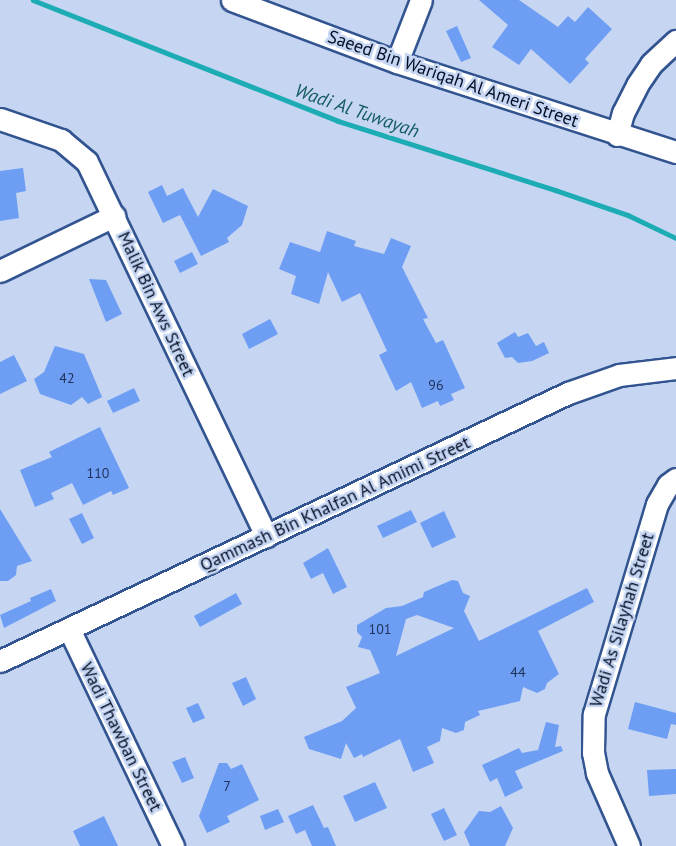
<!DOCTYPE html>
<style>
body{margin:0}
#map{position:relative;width:676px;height:846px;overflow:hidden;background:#c6d6f2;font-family:"PT Sans",sans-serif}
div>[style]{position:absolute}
.stream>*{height:4.5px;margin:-2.25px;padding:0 2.25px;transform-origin:2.25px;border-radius:2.25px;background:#1eacb4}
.building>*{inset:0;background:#6d9ef4}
.roads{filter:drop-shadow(2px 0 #325490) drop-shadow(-2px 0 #325490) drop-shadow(0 2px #325490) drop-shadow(0 -2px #325490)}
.minor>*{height:21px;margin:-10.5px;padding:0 10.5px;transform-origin:10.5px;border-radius:10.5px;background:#fff}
span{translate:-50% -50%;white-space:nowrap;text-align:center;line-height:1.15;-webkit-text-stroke:5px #c6d6f2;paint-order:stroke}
.number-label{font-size:14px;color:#1e3159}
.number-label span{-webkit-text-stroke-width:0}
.street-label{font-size:18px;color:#030d25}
.water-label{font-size:19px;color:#145c60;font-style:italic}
</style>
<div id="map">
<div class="stream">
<div style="left:33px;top:0;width:328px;rotate:21.6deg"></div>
<div style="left:338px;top:121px;width:228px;rotate:17.6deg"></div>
<div style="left:555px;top:190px;width:77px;rotate:18.9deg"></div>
<div style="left:628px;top:215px;width:53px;rotate:25.6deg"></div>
</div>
<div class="building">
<div style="clip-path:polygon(479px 0,519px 0,558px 27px,568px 16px,575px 22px,588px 7px,612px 29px,585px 59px,589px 63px,570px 84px,531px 49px,519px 65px,492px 47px,508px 25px)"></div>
<div style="clip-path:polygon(457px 26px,471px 58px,461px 62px,446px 31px)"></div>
<div style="clip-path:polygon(23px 168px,26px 191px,16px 193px,19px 218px,0 221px,0 171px)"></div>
<div style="clip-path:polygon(162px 185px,167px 196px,183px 188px,198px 217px,213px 189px,248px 206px,242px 225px,227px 238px,229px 242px,201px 256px,180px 215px,163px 223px,148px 192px)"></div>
<div style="clip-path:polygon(327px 231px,356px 241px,354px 246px,384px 254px,391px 238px,411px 246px,402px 267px,428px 318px,423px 319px,436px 343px,443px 340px,465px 388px,451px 394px,454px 400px,440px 406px,438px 401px,422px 408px,411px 382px,396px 391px,379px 355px,387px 351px,360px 293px,342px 302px,328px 272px,319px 304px,291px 294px,296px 276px,279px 269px,290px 242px,320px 252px)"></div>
<div style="clip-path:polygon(192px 252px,198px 264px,180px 273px,174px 261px)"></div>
<div style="clip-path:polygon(89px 279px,106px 280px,122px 314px,106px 322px)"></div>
<div style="clip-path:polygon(270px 319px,278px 334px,249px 349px,242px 334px)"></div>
<div style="clip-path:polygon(515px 332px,518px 337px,528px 333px,536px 346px,544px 342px,549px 353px,532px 361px,518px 363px,512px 357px,505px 358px,497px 343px)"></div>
<div style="clip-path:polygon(55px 346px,84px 354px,102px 397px,88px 404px,82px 397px,71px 405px,40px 394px,34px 379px,44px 372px)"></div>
<div style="clip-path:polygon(14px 355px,27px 381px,0 394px,0 362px)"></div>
<div style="clip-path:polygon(134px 388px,140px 401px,113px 413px,107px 401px)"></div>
<div style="clip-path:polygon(100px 427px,129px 488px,113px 495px,111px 491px,83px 505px,72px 483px,51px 493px,54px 499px,35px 507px,20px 470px,52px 457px,49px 452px)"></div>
<div style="clip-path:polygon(0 509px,32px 561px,17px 566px,16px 575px,8px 581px,0 581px)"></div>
<div style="clip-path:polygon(411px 510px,417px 522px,383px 538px,377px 526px)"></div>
<div style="clip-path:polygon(444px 511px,456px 537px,432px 548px,420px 523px)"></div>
<div style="clip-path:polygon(82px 513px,94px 538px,82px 544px,69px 519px)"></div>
<div style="clip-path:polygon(328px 548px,347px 587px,333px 594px,323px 573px,311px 579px,303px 563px)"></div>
<div style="clip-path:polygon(evenodd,452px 580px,458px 581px,463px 593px,470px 596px,464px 611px,479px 641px,587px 588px,594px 602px,538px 631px,559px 674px,547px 683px,545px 689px,537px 693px,523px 687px,520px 701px,478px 711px,480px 715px,465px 722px,464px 730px,456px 733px,442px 728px,440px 741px,427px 747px,434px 763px,413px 772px,400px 739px,363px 757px,362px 754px,354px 758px,346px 743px,341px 759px,309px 749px,304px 737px,342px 721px,356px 708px,346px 687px,380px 673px,370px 650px,358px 647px,362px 637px,357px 632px,357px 625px,386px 608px,402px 606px,423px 597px,424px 592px,452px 580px,417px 615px,454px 628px,396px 656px,406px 619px,417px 615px)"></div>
<div style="clip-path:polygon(51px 589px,56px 601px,4px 628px,0 615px,31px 601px,33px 607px,30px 598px)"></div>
<div style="clip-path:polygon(236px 593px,242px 604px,200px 627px,194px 616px)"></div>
<div style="clip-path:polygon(246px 677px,256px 699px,243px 706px,232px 683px)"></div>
<div style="clip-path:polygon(635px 702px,676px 713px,676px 725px,671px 724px,667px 739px,628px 729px)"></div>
<div style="clip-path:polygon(198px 703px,205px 718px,193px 723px,186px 708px)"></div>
<div style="clip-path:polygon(546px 722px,559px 725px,555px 747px,561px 746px,563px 751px,515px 771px,523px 788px,505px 797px,497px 778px,490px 782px,482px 765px,519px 748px,522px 753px,538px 750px)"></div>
<div style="clip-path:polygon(185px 757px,194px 778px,182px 783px,172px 762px)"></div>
<div style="clip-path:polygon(219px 763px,227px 763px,231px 769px,242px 764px,259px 800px,227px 816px,230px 822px,207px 833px,199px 816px)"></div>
<div style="clip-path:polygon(676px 769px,676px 794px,649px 796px,647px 770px)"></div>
<div style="clip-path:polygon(375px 782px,387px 808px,355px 822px,343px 796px)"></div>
<div style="clip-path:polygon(313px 805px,324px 828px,328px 827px,336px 846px,312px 846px,305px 830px,296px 834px,288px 816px)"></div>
<div style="clip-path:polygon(501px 806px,513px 828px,505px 846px,470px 846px,464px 832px,479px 811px,490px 812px)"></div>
<div style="clip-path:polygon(444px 808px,457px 835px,444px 841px,431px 814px)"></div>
<div style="clip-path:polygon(278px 809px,284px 822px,265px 830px,260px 816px)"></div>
<div style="clip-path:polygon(104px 816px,118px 846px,80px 846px,73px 831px)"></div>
</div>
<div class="roads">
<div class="minor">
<div style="left:232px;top:0;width:176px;rotate:20.6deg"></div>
<div style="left:397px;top:62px;width:293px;rotate:17.9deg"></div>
<div style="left:397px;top:62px;width:66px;rotate:-68.8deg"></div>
<div style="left:0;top:119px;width:65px;rotate:19deg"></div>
<div style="left:61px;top:140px;width:34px;rotate:40deg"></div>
<div style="left:87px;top:162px;width:415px;rotate:64.4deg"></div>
<div style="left:617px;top:135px;width:23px;rotate:-75deg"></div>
<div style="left:623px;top:113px;width:31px;rotate:-63deg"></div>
<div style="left:637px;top:85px;width:25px;rotate:-56deg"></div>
<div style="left:651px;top:64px;width:34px;rotate:-43deg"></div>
<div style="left:0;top:271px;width:127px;rotate:-25.8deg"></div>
<div style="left:69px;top:629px;width:241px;rotate:64.4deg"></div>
<div style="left:0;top:661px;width:628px;rotate:-25.26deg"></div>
<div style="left:568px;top:393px;width:54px;rotate:-19.4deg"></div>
<div style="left:619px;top:375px;width:57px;rotate:-7deg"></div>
<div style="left:629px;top:846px;width:80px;rotate:-113.7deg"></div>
<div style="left:597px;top:773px;width:20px;rotate:-101deg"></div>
<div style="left:593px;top:753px;width:39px;rotate:-89deg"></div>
<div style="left:594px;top:714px;width:219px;rotate:-73.3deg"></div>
<div style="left:657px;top:504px;width:22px;rotate:-60deg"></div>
<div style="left:668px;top:485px;width:10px;rotate:-37deg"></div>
</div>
</div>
<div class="number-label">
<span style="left:67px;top:378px">42</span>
<span style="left:436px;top:385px">96</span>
<span style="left:98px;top:473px">110</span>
<span style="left:380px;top:629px">101</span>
<span style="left:518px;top:672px">44</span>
<span style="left:227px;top:786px">7</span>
</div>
<div class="street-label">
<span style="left:453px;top:79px;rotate:19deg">Saeed Bin Wariqah Al Ameri Street</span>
<span style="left:156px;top:304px;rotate:65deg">Malik Bin Aws Street</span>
<span style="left:335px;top:504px;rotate:-25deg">Qammash Bin Khalfan Al Amimi Street</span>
<span style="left:622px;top:620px;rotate:-73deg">Wadi As Silayhah Street</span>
<span style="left:121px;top:737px;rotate:64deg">Wadi Thawban Street</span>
</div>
<div class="water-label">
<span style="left:357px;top:111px;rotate:19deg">Wadi Al Tuwayah</span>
</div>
</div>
